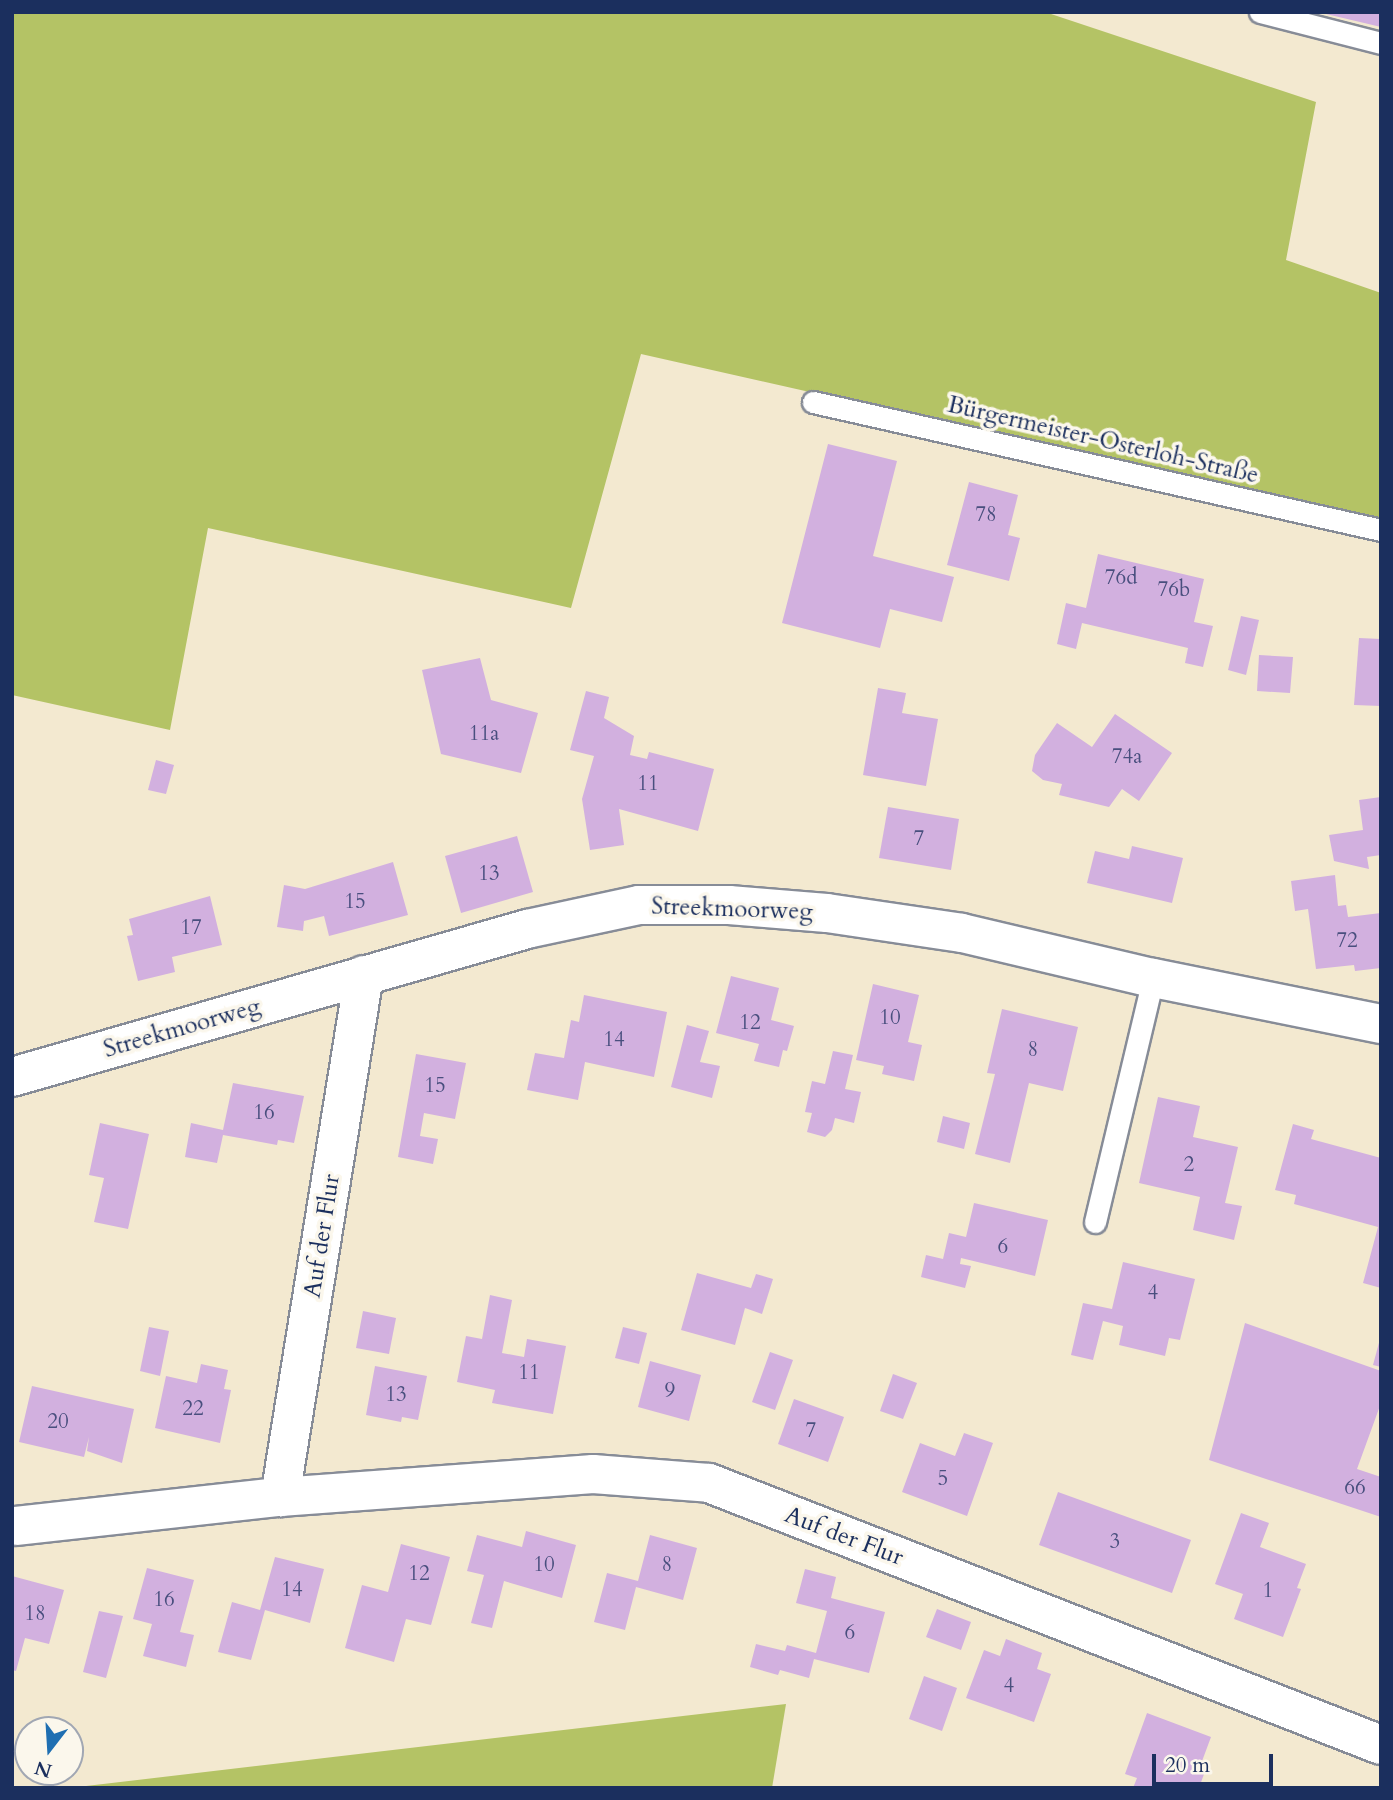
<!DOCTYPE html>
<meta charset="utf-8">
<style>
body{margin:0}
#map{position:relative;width:1393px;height:1800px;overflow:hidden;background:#f3e9d0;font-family:Cardo,serif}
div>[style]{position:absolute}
.green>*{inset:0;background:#b4c365}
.building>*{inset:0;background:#d2b0df}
.roads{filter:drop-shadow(2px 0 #878c97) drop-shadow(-2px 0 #878c97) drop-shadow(0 2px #878c97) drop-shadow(0 -2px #878c97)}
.service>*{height:21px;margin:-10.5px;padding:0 10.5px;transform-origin:10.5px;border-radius:10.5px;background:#fff}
.minor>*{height:38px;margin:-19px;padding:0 19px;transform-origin:19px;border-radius:19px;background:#fff}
span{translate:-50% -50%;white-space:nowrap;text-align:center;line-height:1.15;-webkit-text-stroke:7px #fbf7ec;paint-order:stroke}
.number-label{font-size:21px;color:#494f7e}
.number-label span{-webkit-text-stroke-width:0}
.street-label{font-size:24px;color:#1b2f5e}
.frame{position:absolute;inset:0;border:14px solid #1b2f5e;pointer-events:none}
.north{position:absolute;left:14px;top:1716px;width:70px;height:70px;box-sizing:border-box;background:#fbf7ec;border:2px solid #a1a7b3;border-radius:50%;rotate:197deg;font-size:19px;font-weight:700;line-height:28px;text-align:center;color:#1b2f5e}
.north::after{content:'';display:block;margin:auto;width:24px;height:32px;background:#1f6fb2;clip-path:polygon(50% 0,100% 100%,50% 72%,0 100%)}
.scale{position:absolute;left:1152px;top:1754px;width:121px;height:32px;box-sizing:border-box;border:4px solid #1b2f5e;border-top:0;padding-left:9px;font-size:21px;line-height:24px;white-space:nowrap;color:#1b2f5e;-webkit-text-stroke:5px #fbf7ec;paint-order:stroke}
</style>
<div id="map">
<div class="green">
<div style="clip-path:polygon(12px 12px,1045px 12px,1316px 102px,1286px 260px,1381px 293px,1381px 521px,641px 354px,571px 608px,208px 528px,170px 730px,12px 695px)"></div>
<div style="clip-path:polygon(786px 1704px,772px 1788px,69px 1788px)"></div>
</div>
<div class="building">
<div style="clip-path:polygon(1322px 12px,1381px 12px,1381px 27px,1322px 13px)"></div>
<div style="clip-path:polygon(828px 444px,897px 461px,873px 556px,954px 577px,942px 622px,890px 609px,880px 648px,782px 623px)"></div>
<div style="clip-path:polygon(969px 482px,1018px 495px,1008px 535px,1020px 538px,1009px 581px,947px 565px)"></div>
<div style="clip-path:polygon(1098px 554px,1204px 579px,1194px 622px,1213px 626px,1203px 667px,1185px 663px,1188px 648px,1082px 623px,1076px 649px,1057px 644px,1066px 603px,1086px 608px)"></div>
<div style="clip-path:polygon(1241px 616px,1259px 620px,1246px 675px,1228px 670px)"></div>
<div style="clip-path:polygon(1359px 638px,1381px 639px,1381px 706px,1354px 705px)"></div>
<div style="clip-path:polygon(1259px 655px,1293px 657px,1290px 693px,1257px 691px)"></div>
<div style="clip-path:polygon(480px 658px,491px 700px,538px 713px,521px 773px,441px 754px,422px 670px)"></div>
<div style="clip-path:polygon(878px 688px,906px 693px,902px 713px,938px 719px,926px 786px,863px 775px)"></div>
<div style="clip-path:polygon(586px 691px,609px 697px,604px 718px,634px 736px,630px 755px,647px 759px,649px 752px,714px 769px,698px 831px,619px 809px,624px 845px,590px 850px,582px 799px,594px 756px,570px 750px)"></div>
<div style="clip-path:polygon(1115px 714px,1172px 753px,1139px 801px,1122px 789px,1109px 807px,1059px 795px,1062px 784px,1043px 780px,1032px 771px,1035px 755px,1057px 723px,1092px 747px)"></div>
<div style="clip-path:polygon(156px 760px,174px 765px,166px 794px,148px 790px)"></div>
<div style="clip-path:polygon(1381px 797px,1381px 855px,1367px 857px,1369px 869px,1334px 861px,1329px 835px,1363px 830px,1359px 800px)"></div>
<div style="clip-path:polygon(888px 807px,959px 819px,951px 870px,879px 858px)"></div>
<div style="clip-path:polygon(517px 836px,533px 892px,461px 913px,445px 856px)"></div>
<div style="clip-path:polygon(1132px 846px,1183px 858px,1172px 903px,1087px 883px,1095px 851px,1129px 859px)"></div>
<div style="clip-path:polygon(393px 862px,408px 915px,329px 936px,324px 916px,304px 921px,303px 931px,277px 927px,284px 885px,305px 889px)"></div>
<div style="clip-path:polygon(1335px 875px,1338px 906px,1346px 905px,1348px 917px,1381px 913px,1381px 968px,1355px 971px,1354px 965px,1316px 969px,1308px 909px,1295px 911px,1291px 881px)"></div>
<div style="clip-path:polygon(210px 896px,222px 945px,172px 957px,175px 972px,138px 981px,127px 936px,133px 935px,129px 919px)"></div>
<div style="clip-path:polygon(731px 976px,779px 988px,771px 1020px,794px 1026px,787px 1051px,783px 1050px,779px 1067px,754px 1061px,759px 1044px,716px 1033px)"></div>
<div style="clip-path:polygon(873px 984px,919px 995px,908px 1042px,922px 1045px,914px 1081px,882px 1074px,884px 1066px,856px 1060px)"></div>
<div style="clip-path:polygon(584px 995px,667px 1012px,654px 1077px,585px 1062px,578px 1100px,527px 1090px,535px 1053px,564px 1058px,571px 1020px,579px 1022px)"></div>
<div style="clip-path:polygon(1002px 1009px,1078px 1027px,1063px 1091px,1029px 1083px,1010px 1163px,975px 1154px,995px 1074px,987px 1073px)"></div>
<div style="clip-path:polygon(687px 1025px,709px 1031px,700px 1062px,720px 1066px,712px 1098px,671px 1087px)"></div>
<div style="clip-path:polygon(833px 1051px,853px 1055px,845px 1089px,861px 1092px,854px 1123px,835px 1118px,832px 1130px,825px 1137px,807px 1132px,812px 1113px,805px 1112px,812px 1081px,825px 1084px)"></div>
<div style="clip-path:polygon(416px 1054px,466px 1063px,455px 1119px,424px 1113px,420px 1136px,438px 1139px,433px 1164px,398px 1157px)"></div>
<div style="clip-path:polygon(233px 1083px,304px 1096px,294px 1143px,278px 1140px,277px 1145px,223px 1135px,217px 1163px,185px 1157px,191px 1123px,223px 1130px)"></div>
<div style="clip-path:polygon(1158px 1097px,1200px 1106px,1193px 1137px,1238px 1147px,1225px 1203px,1242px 1206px,1234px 1240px,1193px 1230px,1200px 1197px,1139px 1183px)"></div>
<div style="clip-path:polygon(943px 1116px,970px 1123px,964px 1149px,937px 1142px)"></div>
<div style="clip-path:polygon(100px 1123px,149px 1134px,128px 1229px,94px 1222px,104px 1178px,89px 1175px)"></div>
<div style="clip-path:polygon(1293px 1124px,1314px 1130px,1311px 1139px,1381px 1158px,1381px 1288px,1363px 1283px,1378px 1227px,1294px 1204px,1296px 1195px,1275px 1190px)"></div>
<div style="clip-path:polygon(974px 1203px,1048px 1220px,1035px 1276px,961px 1258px,960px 1264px,971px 1266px,965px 1288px,921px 1277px,926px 1255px,943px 1259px,949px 1233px,966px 1237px)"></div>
<div style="clip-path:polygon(1123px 1262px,1195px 1279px,1180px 1340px,1169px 1338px,1165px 1356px,1119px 1345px,1123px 1326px,1103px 1321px,1093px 1360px,1071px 1355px,1083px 1303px,1112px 1309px)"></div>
<div style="clip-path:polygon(697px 1273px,751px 1288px,756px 1274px,773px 1279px,762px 1314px,745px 1308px,735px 1345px,681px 1330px)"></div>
<div style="clip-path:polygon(490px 1295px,512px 1300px,502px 1353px,524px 1357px,527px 1339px,566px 1346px,553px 1414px,492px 1403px,495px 1390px,457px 1382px,466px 1336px,482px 1339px)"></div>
<div style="clip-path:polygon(363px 1311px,396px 1318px,389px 1354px,356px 1348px)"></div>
<div style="clip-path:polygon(1245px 1323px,1381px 1371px,1381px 1403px,1357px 1469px,1381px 1477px,1381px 1517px,1209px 1460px)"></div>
<div style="clip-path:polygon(149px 1327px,169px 1331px,160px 1376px,140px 1371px)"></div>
<div style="clip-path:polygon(623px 1327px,647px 1333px,639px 1364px,615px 1358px)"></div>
<div style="clip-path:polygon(1380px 1339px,1381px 1339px,1381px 1367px,1373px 1365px)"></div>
<div style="clip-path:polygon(770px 1352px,793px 1360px,775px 1410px,752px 1402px)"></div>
<div style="clip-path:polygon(650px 1361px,701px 1375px,689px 1421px,638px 1407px)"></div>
<div style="clip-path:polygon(201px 1364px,228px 1370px,224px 1389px,231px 1390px,220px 1443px,155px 1428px,166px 1376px,197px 1383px)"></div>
<div style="clip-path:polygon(375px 1366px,427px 1376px,418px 1420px,402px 1417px,401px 1422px,366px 1415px)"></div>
<div style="clip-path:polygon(893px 1374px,917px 1383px,903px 1419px,880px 1411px)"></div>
<div style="clip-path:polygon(32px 1386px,134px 1409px,122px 1463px,87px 1451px,89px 1437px,84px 1457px,19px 1442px)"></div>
<div style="clip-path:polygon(794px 1399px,844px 1417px,828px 1462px,778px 1444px)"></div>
<div style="clip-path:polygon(964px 1433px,993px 1443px,967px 1516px,902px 1492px,920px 1443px,955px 1456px)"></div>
<div style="clip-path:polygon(1058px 1492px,1191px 1540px,1172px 1593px,1039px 1545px)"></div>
<div style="clip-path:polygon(1241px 1513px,1269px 1523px,1260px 1547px,1306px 1564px,1297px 1588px,1301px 1589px,1283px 1637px,1234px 1619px,1243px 1594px,1215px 1584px)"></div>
<div style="clip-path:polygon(526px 1531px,576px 1545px,562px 1598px,504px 1581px,492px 1628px,471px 1623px,484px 1575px,467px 1571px,477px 1535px,522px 1547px)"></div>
<div style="clip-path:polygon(650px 1535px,697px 1548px,683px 1600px,636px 1587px,625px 1630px,594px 1622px,607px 1573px,638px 1581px)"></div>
<div style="clip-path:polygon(401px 1544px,450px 1557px,431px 1625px,406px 1619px,394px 1662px,345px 1648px,362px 1585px,388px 1592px)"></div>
<div style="clip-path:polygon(275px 1557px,324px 1569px,310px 1623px,265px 1610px,251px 1660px,218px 1652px,232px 1602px,260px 1610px)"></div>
<div style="clip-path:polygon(147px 1568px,194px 1580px,180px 1632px,194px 1635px,186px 1667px,143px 1656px,152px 1624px,133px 1619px)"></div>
<div style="clip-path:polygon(805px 1569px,836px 1577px,831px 1598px,885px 1612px,869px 1673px,814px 1659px,809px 1678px,780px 1670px,778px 1675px,750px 1667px,756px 1644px,785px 1651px,787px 1645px,816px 1653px,827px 1611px,796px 1603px)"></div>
<div style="clip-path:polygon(12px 1576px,64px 1590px,49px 1644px,25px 1638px,16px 1671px,12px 1670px)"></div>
<div style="clip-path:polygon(937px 1609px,971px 1622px,961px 1650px,926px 1637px)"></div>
<div style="clip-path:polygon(99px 1611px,123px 1616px,106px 1678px,83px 1672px)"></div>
<div style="clip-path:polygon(1006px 1639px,1042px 1653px,1037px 1669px,1051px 1674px,1034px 1722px,966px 1698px,984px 1650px,1000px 1656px)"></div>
<div style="clip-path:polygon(924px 1676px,957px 1688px,942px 1731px,909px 1719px)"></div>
<div style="clip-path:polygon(1147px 1713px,1211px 1737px,1198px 1772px,1204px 1774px,1199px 1788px,1133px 1788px,1137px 1778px,1125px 1774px)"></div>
</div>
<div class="roads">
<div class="service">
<div style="left:1260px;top:12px;width:125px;rotate:14.4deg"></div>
<div style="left:813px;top:402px;width:582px;rotate:12.7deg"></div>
<div style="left:1095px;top:1222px;width:251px;rotate:-76.6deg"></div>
</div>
<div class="minor">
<div style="left:364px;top:975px;width:529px;rotate:99.14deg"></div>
<div style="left:280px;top:1497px;width:314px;rotate:-4.2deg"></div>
<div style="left:593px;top:1474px;width:116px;rotate:4.4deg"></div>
<div style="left:709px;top:1483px;width:721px;rotate:21.3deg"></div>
<div style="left:12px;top:1077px;width:536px;rotate:-16.03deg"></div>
<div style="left:527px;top:929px;width:115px;rotate:-12.1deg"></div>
<div style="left:639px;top:905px;width:90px"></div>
<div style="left:729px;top:905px;width:98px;rotate:4.7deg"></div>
<div style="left:827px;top:913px;width:136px;rotate:8.4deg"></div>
<div style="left:962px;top:933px;width:196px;rotate:13.3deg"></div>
<div style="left:1153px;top:978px;width:233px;rotate:11.4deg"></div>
<div style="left:16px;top:1526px;width:266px;rotate:-6.3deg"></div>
</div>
</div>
<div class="number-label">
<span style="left:986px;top:515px">78</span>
<span style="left:1121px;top:578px">76d</span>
<span style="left:1174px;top:590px">76b</span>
<span style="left:484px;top:734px">11a</span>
<span style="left:1127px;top:757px">74a</span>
<span style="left:648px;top:784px">11</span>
<span style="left:919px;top:839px">7</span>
<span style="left:489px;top:874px">13</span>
<span style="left:355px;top:902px">15</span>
<span style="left:191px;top:928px">17</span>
<span style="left:1347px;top:941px">72</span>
<span style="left:890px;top:1018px">10</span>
<span style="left:750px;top:1023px">12</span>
<span style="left:614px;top:1040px">14</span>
<span style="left:1033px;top:1050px">8</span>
<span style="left:435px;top:1086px">15</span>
<span style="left:264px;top:1113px">16</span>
<span style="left:1189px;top:1165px">2</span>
<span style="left:1003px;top:1247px">6</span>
<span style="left:1153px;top:1293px">4</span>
<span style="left:529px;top:1373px">11</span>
<span style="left:670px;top:1391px">9</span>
<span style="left:396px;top:1395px">13</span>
<span style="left:193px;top:1409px">22</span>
<span style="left:58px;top:1422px">20</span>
<span style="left:811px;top:1431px">7</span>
<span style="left:943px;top:1479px">5</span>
<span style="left:1355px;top:1488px">66</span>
<span style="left:1115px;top:1542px">3</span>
<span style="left:544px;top:1565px">10</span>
<span style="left:667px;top:1565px">8</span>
<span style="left:419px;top:1574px">12</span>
<span style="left:292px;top:1590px">14</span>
<span style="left:1268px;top:1591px">1</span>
<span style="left:164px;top:1600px">16</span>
<span style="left:35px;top:1614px">18</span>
<span style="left:850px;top:1633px">6</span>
<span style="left:1009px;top:1686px">4</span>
</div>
<div class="street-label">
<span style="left:1103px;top:440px;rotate:13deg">Bürgermeister-Osterloh-Straße</span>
<span style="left:732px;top:909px;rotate:2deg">Streekmoorweg</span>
<span style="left:182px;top:1028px;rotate:-16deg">Streekmoorweg</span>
<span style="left:322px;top:1236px;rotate:-81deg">Auf der Flur</span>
<span style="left:844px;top:1536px;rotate:21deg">Auf der Flur</span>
</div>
<div class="frame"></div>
<div class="north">N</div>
<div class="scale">20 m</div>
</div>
